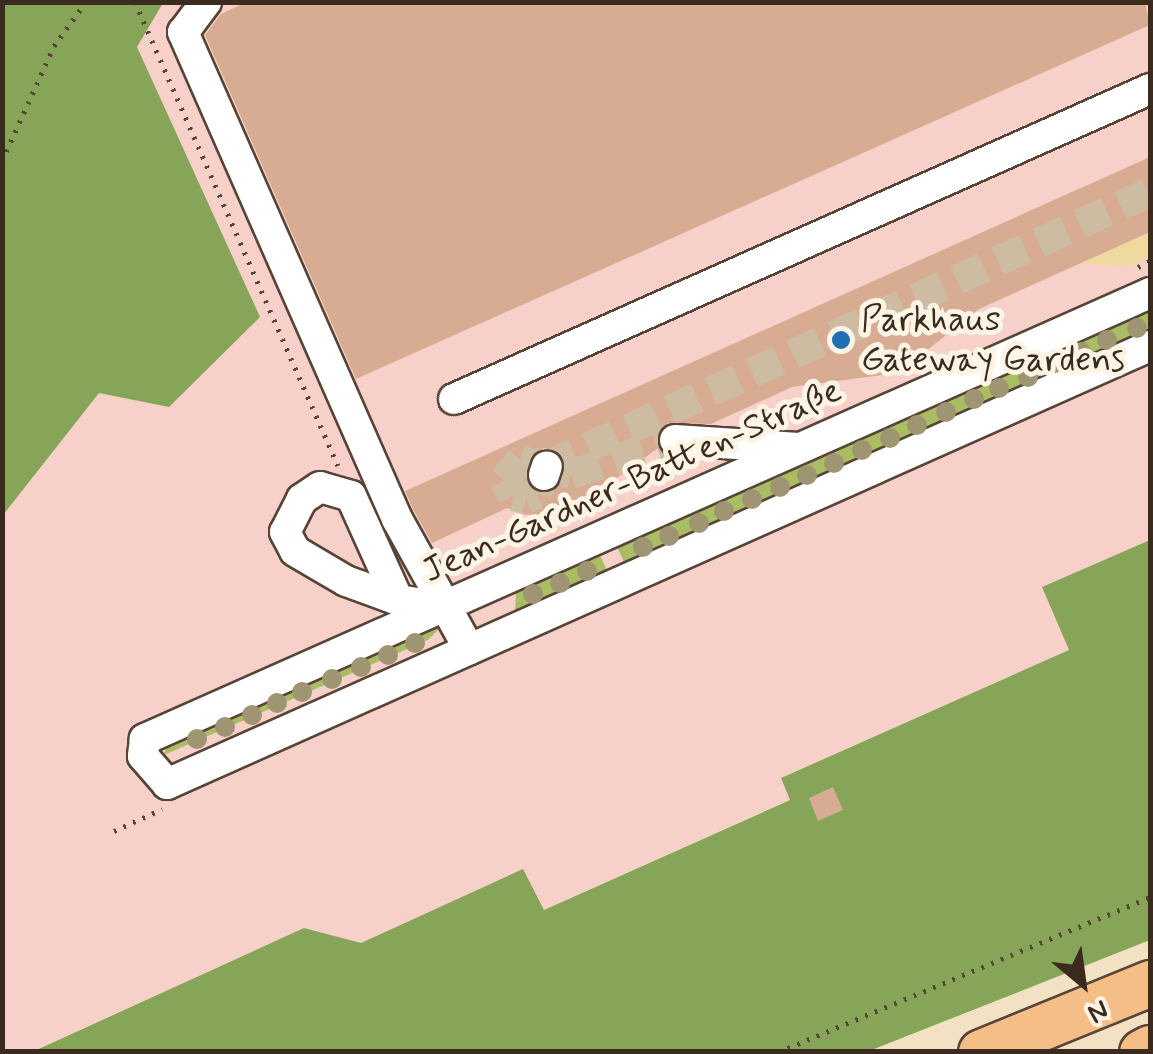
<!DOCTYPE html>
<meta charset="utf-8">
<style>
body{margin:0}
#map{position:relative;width:1153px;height:1054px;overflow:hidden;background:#f2e1c3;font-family:Mynerve,sans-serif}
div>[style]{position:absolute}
.built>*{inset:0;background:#f7d1c9}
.green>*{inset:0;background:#a9be62}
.forest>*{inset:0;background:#86a558}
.sand>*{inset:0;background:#eeda9e}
.building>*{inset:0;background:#d7ac92}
.minor-tunnel>*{height:30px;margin-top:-15px;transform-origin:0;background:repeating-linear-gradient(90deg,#cdbca2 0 30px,transparent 0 45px)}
.path>*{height:5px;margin-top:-2.5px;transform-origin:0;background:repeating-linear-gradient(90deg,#564537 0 2.5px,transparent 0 10.5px)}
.roads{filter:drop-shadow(2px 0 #564537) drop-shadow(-2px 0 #564537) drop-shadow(0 2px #564537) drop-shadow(0 -2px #564537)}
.minor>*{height:30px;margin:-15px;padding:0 15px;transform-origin:15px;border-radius:15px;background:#fff}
.highway>*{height:45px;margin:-22.5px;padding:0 22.5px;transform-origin:22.5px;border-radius:22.5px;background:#f6be87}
.bridges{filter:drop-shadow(2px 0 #564537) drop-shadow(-2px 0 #564537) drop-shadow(0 2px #564537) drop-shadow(0 -2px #564537)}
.minor-bridge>*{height:30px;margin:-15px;padding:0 15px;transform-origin:15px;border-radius:15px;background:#fff}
.trees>*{width:20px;height:20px;margin:-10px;border-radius:50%;background:#a09573}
.dots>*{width:28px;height:28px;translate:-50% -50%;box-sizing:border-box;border:5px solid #fcf5e5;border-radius:50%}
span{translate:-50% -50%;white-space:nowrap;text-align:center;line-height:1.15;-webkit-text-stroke:10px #fcf5e5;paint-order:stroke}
.poi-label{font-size:35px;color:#3b2a1e}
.left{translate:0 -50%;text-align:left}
.street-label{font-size:35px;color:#3b2a1e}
.frame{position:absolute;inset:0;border:5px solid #3b2a1e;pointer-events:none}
.north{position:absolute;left:1033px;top:934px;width:100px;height:100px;-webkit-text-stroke:8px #fcf5e5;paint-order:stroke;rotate:151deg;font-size:28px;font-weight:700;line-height:40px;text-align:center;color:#3b2a1e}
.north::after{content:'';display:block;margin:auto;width:35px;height:45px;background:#3b2a1e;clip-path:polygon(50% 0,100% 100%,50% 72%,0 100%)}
</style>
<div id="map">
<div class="built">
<div style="clip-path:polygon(2px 3px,1150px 3px,1150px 540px,1042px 587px,1069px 650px,782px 777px,790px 799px,543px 910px,522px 870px,361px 943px,304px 928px,32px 1051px,3px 1051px)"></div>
</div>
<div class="green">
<div style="clip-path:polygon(1150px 309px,1150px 330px,625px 564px,617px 547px)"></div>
<div style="clip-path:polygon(600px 555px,608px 573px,515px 614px,516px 591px)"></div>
<div style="clip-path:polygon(443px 625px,428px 640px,164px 755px,166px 748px)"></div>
</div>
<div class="forest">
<div style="clip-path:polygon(3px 2px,163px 3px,137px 47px,260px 317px,169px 407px,99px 393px,3px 515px)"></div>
<div style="clip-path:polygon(1150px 540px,1150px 940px,869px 1051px,32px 1052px,304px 928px,361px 943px,523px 869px,544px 910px,790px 800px,781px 778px,1069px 650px,1042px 587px)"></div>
</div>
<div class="sand">
<div style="clip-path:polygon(1150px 232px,1150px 256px,1130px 266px,1073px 263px)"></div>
</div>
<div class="building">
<div style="clip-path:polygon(246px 2px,1145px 2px,1150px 25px,356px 379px,205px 35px,221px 14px)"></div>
<div style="clip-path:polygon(evenodd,1150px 157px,1150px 232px,979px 309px,916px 359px,882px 375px,792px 387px,711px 424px,668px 423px,659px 430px,658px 448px,588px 499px,557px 513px,526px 515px,507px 508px,432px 543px,414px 511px,405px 491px,1150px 157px,544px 448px,560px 453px,565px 463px,561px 482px,547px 493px,531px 488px,526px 478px,530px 459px,544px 448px)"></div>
<div style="clip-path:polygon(833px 787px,843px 810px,818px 821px,809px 798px)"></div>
</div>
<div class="minor-tunnel">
<div style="left:547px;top:466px;width:662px;rotate:-24.44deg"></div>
<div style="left:544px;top:475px;width:20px;rotate:110deg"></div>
<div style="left:537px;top:494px;width:12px;rotate:156deg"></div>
<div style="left:526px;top:499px;width:13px;rotate:-167deg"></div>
<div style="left:513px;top:496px;width:18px;rotate:-119deg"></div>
<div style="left:504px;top:480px;width:26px;rotate:-51deg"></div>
<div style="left:520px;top:460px;width:53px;rotate:15.4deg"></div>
<div style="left:571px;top:474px;width:109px;rotate:-18.1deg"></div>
</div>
<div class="path">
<div style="left:135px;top:2px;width:506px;rotate:66.37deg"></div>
<div style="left:2px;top:161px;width:126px;rotate:-65.7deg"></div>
<div style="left:54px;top:46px;width:54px;rotate:-54deg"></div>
<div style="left:1138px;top:267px;width:13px;rotate:-27deg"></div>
<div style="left:114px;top:831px;width:53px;rotate:-24.6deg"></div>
<div style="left:778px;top:1052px;width:403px;rotate:-22.6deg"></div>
</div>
<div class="roads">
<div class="minor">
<div style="left:206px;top:2px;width:38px;rotate:127deg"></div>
<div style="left:183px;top:32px;width:532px;rotate:66.28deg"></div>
<div style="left:397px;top:519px;width:149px;rotate:61deg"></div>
<div style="left:1150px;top:293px;width:1100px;rotate:156.07deg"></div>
<div style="left:145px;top:739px;width:17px;rotate:97deg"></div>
<div style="left:143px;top:756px;width:37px;rotate:49deg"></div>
<div style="left:167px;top:784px;width:1076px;rotate:-24.02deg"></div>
<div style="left:454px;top:399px;width:762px;rotate:-24.01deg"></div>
<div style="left:675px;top:440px;width:124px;rotate:3.7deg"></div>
<div style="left:398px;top:600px;width:114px;rotate:-114.3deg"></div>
<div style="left:351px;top:496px;width:32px;rotate:-164deg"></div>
<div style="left:320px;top:487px;width:22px;rotate:146deg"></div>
<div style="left:302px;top:499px;width:37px;rotate:117deg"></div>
<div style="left:285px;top:532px;width:21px;rotate:62deg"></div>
<div style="left:295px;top:551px;width:59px;rotate:30.5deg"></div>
<div style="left:346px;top:581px;width:55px;rotate:20.1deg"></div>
<div style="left:398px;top:600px;width:45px;rotate:9deg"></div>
</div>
<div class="highway">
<div style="left:981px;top:1052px;width:183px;rotate:-22.2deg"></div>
<div style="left:1142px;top:1052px;width:9px;rotate:-27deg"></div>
</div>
</div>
<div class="bridges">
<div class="minor-bridge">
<div style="left:544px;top:475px;width:9px;rotate:-72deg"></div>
</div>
</div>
<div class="trees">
<div style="left:1137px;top:328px"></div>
<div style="left:1107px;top:340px"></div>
<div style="left:1081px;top:352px"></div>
<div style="left:1055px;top:363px"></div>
<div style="left:1028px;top:377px"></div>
<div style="left:999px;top:388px"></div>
<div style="left:974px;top:399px"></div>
<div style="left:946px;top:412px"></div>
<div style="left:917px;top:425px"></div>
<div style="left:890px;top:438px"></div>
<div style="left:862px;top:450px"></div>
<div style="left:834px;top:463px"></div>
<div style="left:807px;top:475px"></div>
<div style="left:780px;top:487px"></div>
<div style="left:752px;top:499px"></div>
<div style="left:724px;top:511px"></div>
<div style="left:699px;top:523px"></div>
<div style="left:669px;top:536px"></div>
<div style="left:643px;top:547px"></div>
<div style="left:587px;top:571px"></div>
<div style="left:560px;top:583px"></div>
<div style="left:533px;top:594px"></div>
<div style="left:415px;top:643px"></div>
<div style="left:388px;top:655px"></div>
<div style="left:361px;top:667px"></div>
<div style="left:332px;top:679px"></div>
<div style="left:302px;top:692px"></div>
<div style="left:277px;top:703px"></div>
<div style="left:252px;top:715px"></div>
<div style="left:225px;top:727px"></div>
<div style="left:197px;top:739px"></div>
</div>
<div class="dots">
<div style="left:841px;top:340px;background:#1f6fb2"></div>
</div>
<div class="poi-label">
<span class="left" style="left:861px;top:340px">Parkhaus<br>Gateway Gardens</span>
</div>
<div class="street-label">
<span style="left:632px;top:481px;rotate:-24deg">Jean-Gardner-Batten-Straße</span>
</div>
<div class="frame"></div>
<div class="north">N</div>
</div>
